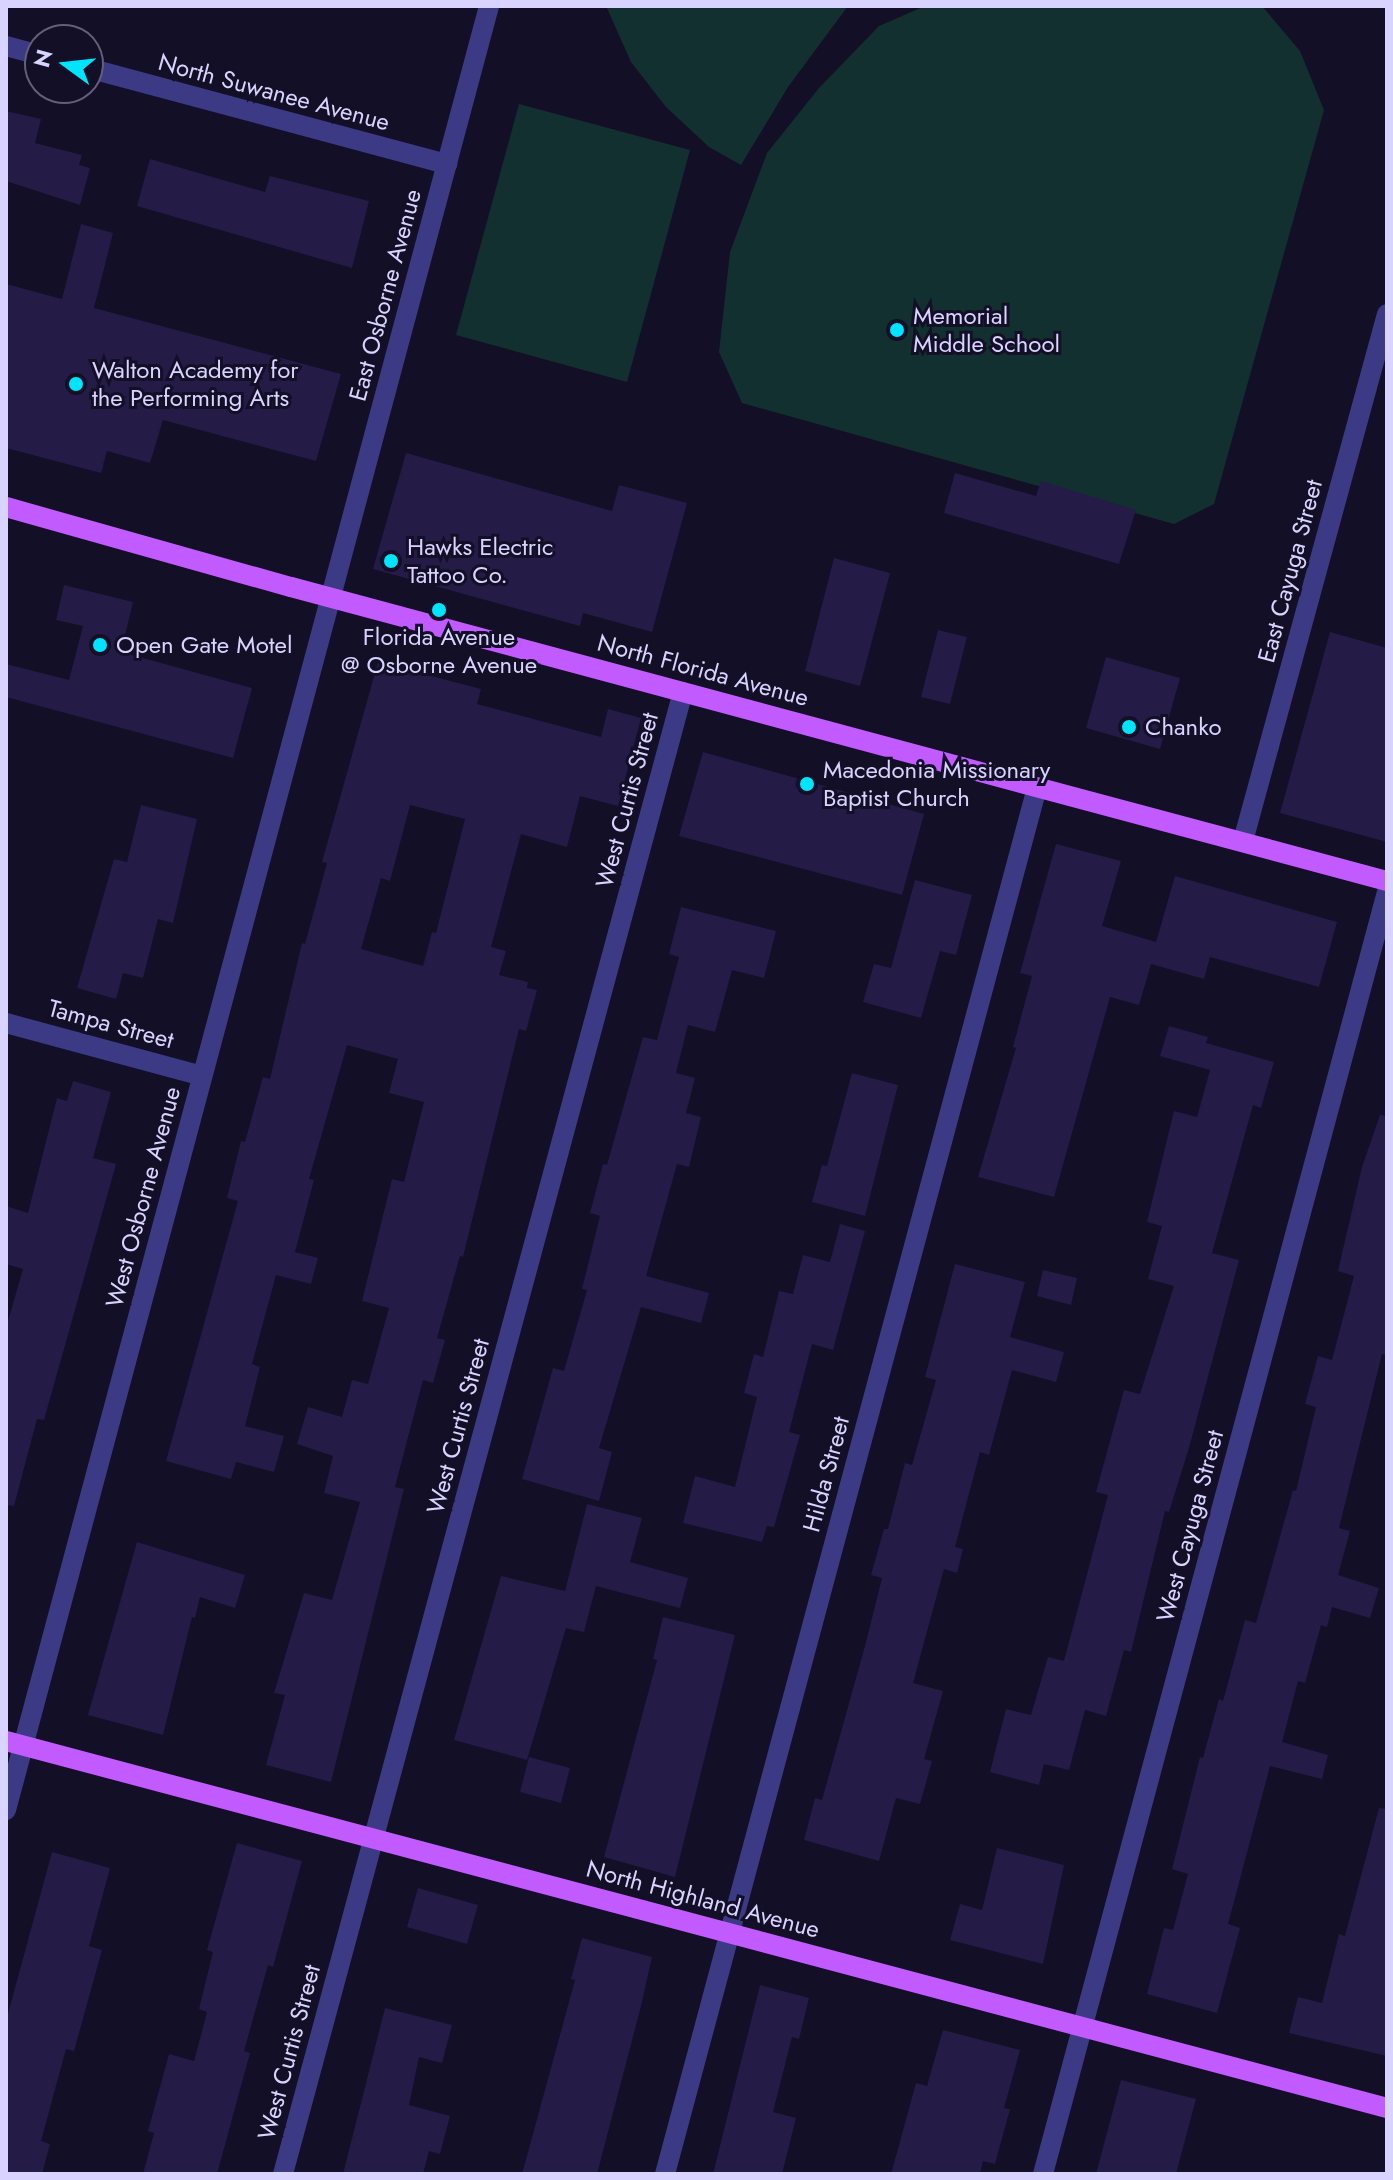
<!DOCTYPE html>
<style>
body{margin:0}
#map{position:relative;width:1393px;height:2180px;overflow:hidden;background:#130f26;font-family:Jost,sans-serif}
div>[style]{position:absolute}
.green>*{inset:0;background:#12302f}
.building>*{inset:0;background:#241b47}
.minor>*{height:20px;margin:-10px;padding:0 10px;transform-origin:10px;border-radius:10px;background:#3d3a85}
.major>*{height:20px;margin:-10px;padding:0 10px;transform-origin:10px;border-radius:10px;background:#c25bff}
.dots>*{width:22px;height:22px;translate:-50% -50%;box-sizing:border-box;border:4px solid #130f26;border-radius:50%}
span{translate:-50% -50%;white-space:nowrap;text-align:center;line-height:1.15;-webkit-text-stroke:6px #130f26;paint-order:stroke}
.street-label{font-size:24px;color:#d9d4ff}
.poi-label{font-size:24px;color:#d9d4ff}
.left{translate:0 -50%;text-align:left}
.frame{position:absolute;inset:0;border:8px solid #d9d4ff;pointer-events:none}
.north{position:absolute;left:24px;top:24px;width:80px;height:80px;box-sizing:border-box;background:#130f26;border:2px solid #625e7d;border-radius:50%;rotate:285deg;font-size:22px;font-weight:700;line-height:32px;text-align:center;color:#d9d4ff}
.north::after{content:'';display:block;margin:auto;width:28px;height:36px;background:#00e5ff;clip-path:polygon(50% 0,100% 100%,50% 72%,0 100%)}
</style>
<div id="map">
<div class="green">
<div style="clip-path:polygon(606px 6px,848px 6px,788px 87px,741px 165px,709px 147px,666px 107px,631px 62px)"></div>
<div style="clip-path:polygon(925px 6px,1262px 6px,1300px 51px,1324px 110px,1214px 504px,1174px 524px,742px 403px,719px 352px,730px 252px,767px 153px,819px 88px,879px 26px)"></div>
<div style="clip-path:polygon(519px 104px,690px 150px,627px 382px,456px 335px)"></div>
</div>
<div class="building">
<div style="clip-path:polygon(6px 111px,41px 119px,35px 143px,82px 155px,79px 165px,90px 168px,80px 205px,6px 181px)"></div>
<div style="clip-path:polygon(150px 159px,265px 192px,270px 176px,369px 201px,352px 268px,137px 206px)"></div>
<div style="clip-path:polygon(81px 224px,113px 233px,94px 308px,341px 374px,316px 461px,163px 420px,150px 463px,107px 451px,101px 473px,6px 448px,6px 284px,62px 299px)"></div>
<div style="clip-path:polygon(406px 453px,612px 511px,619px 485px,687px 503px,652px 632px,583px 613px,580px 626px,373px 569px)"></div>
<div style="clip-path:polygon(955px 473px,1036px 496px,1041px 481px,1136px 510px,1119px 564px,944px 513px)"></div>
<div style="clip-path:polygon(834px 558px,890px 573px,860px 686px,805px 671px)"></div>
<div style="clip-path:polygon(64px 585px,133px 602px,121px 652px,252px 688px,233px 758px,6px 697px,6px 664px,69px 680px,83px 626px,56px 620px)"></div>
<div style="clip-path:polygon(938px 630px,967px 637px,950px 704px,921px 697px)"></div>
<div style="clip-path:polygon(1330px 632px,1387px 648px,1387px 842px,1280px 813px)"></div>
<div style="clip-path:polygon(1106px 657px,1180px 678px,1160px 749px,1086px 728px)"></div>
<div style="clip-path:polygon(evenodd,378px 662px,481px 689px,477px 704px,601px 737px,608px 709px,641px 718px,618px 806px,580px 796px,567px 847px,521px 834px,491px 947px,506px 951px,499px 975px,528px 982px,527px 988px,537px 990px,526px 1031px,519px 1029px,463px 1257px,460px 1256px,437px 1338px,445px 1340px,433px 1383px,423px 1380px,395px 1487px,404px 1489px,331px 1782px,266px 1765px,285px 1695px,274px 1693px,304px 1593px,332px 1600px,360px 1502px,324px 1493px,333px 1456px,297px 1444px,308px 1407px,342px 1417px,352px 1380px,368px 1384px,389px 1308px,362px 1301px,392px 1179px,404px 1182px,424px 1102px,389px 1093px,398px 1059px,347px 1045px,309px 1179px,314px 1180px,295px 1252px,318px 1258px,311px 1284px,276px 1275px,252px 1364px,260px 1367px,245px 1426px,284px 1436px,274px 1472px,236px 1462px,231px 1479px,166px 1461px,238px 1201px,227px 1198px,241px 1141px,245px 1142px,263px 1077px,270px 1079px,302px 943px,305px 944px,327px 863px,322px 862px,378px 662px,410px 805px,465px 819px,436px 933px,432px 932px,423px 966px,361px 949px,381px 878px,390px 881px,410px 805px)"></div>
<div style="clip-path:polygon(703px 752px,924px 814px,902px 895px,679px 836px)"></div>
<div style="clip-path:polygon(141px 805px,197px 819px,173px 923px,158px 919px,143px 978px,123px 973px,116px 999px,77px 988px,114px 859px,127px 862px)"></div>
<div style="clip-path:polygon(1056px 844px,1121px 861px,1102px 926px,1156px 942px,1175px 876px,1337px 922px,1319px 987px,1210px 957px,1204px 979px,1151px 964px,1139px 1005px,1110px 997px,1054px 1197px,978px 1177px,1016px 1048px,1013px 1047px,1032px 976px,1020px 973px)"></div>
<div style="clip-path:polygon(915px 880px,972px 895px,956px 955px,940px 951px,921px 1018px,863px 1002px,874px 964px,891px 968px)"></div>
<div style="clip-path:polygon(681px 907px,776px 931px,764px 978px,732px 970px,715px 1032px,688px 1025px,676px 1073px,695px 1078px,686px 1113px,701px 1117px,689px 1167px,677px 1164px,646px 1276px,709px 1293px,701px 1323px,641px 1307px,599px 1448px,612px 1452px,599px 1501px,522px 1479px,553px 1368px,564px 1371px,587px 1290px,582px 1289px,600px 1216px,590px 1213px,603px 1164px,607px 1165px,643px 1037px,657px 1040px,679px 957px,669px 954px)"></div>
<div style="clip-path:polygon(1169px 1026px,1208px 1037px,1206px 1043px,1274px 1062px,1261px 1108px,1253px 1105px,1212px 1253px,1239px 1260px,1189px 1448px,1169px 1512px,1165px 1511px,1131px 1652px,1124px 1650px,1106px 1716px,1085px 1710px,1069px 1770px,1044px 1764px,1039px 1785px,990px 1772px,1006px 1709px,1031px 1715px,1048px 1657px,1064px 1661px,1108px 1495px,1096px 1492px,1124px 1390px,1140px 1394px,1174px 1286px,1148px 1279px,1162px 1226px,1147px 1222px,1174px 1111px,1197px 1117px,1210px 1070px,1160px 1056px)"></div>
<div style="clip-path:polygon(852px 1073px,898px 1085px,865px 1216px,812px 1202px,822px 1165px,827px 1166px)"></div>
<div style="clip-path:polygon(73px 1081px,111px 1092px,93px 1158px,116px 1164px,44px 1420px,37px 1419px,14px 1506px,6px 1505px,6px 1328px,23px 1269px,6px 1264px,6px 1206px,28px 1213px,57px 1098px,67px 1101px)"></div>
<div style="clip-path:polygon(1380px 1115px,1387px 1116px,1387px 1355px,1382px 1354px,1339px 1528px,1350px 1531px,1338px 1575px,1379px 1588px,1370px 1618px,1332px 1607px,1327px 1627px,1321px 1625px,1305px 1683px,1298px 1681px,1282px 1742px,1328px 1755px,1322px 1779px,1270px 1766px,1228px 1924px,1240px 1928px,1217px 2013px,1147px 1994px,1164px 1928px,1173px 1930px,1188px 1874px,1172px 1869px,1200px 1757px,1203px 1758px,1219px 1699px,1223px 1701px,1245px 1620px,1256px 1623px,1293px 1490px,1296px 1491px,1316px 1407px,1305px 1404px,1318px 1356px,1332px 1360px,1354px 1276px,1338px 1271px,1362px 1167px)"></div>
<div style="clip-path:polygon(840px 1224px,865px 1231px,833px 1350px,812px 1344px,789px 1432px,800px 1435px,774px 1527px,767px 1526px,762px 1542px,683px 1523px,695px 1476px,735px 1487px,757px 1397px,744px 1393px,754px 1354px,763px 1357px,779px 1291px,793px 1294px,803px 1255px,830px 1262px)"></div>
<div style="clip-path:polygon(955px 1264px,1025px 1282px,1010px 1337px,1064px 1352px,1056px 1382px,1012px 1370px,989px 1455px,980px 1452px,955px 1547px,963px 1549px,957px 1573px,944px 1569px,913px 1683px,943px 1691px,924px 1759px,932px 1761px,920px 1804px,896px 1798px,879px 1861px,804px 1840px,815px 1798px,822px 1800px,865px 1646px,882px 1578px,871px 1575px,884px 1529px,888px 1529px,905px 1463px,912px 1465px,936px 1380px,925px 1377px)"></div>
<div style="clip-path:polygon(1043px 1270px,1077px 1278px,1071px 1305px,1037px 1296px)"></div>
<div style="clip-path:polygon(587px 1504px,642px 1518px,630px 1562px,688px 1578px,680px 1608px,596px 1586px,584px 1632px,566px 1628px,527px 1760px,454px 1740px,501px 1576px,565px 1591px)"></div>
<div style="clip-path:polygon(137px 1542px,245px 1575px,235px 1608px,200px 1597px,195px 1618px,192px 1617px,163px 1735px,88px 1715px)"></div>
<div style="clip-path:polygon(663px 1617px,735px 1635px,675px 1877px,604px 1857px,657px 1660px,653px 1659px)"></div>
<div style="clip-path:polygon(529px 1757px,570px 1768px,561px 1803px,520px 1792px)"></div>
<div style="clip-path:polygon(1379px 1808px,1387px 1809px,1387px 2056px,1289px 2033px,1298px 1997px,1322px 2003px,1339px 1934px,1345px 1936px)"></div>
<div style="clip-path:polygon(237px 1843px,302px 1861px,273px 1967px,268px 1965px,244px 2051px,250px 2053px,217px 2174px,143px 2174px,154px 2133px,148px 2131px,169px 2054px,194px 2061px,207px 2012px,199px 2009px,213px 1952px,207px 1950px)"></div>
<div style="clip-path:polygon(997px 1848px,1064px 1865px,1043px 1964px,950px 1940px,960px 1904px,982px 1910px)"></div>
<div style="clip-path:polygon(52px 1852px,110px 1868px,89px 1946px,102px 1950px,74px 2051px,66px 2049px,41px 2141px,50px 2144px,42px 2174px,6px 2174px,6px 2021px)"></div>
<div style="clip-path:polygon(418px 1888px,478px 1905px,467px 1944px,407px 1927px)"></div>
<div style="clip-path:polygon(582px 1938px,652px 1957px,641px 2006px,597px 2174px,522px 2174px,575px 1980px,571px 1979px)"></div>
<div style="clip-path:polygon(760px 1985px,809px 1998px,799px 2039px,792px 2037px,773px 2112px,796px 2118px,782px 2174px,713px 2174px)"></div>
<div style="clip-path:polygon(385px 2008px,452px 2025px,442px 2063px,419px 2057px,409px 2105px,450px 2116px,440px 2154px,429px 2151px,423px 2174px,343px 2174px)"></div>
<div style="clip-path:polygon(943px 2030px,1020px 2050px,1004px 2108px,1010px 2109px,995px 2164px,983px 2161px,980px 2174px,891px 2174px,916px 2083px,927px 2086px)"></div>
<div style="clip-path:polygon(1121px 2080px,1196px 2099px,1176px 2174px,1096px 2174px)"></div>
</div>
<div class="minor">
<div style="left:6px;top:46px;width:35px;rotate:15deg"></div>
<div style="left:88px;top:68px;width:372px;rotate:15deg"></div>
<div style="left:1243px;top:841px;width:546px;rotate:-74.72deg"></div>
<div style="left:6px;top:1023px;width:203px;rotate:15.1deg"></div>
<div style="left:6px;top:1810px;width:1868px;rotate:-75.01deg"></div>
<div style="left:283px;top:2174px;width:1535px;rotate:-74.9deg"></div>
<div style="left:665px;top:2174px;width:1435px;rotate:-74.98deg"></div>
<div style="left:1043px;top:2174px;width:1327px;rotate:-74.98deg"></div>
</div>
<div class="major">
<div style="left:6px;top:507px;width:296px;rotate:15.7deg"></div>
<div style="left:291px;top:587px;width:1135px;rotate:15.02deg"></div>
<div style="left:6px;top:1741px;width:1429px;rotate:14.88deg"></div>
</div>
<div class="dots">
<div style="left:897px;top:330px;background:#00e5ff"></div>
<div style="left:76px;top:384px;background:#00e5ff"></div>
<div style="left:391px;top:561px;background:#00e5ff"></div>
<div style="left:439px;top:610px;background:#00e5ff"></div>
<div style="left:100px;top:645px;background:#00e5ff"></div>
<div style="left:1129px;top:727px;background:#00e5ff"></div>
<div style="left:807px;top:784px;background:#00e5ff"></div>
</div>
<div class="street-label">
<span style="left:274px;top:92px;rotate:15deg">North Suwanee Avenue</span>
<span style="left:385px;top:295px;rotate:-75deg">East Osborne Avenue</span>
<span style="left:1290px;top:571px;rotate:-75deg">East Cayuga Street</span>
<span style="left:703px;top:670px;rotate:15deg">North Florida Avenue</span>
<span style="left:627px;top:800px;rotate:-75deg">West Curtis Street</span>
<span style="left:111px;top:1024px;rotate:15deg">Tampa Street</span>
<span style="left:143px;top:1197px;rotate:-75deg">West Osborne Avenue</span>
<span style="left:458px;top:1426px;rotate:-75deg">West Curtis Street</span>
<span style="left:826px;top:1474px;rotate:-75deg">Hilda Street</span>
<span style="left:1190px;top:1526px;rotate:-75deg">West Cayuga Street</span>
<span style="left:703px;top:1899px;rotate:15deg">North Highland Avenue</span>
<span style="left:289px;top:2052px;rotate:-75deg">West Curtis Street</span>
</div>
<div class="poi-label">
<span class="left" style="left:913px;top:330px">Memorial<br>Middle School</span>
<span class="left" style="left:92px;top:384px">Walton Academy for<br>the Performing Arts</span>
<span class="left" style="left:407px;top:561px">Hawks Electric<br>Tattoo Co.</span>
<span style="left:439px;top:651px">Florida Avenue<br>@ Osborne Avenue</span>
<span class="left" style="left:116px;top:645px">Open Gate Motel</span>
<span class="left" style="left:1145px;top:727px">Chanko</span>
<span class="left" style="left:823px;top:784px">Macedonia Missionary<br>Baptist Church</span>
</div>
<div class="frame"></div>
<div class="north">N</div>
</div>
